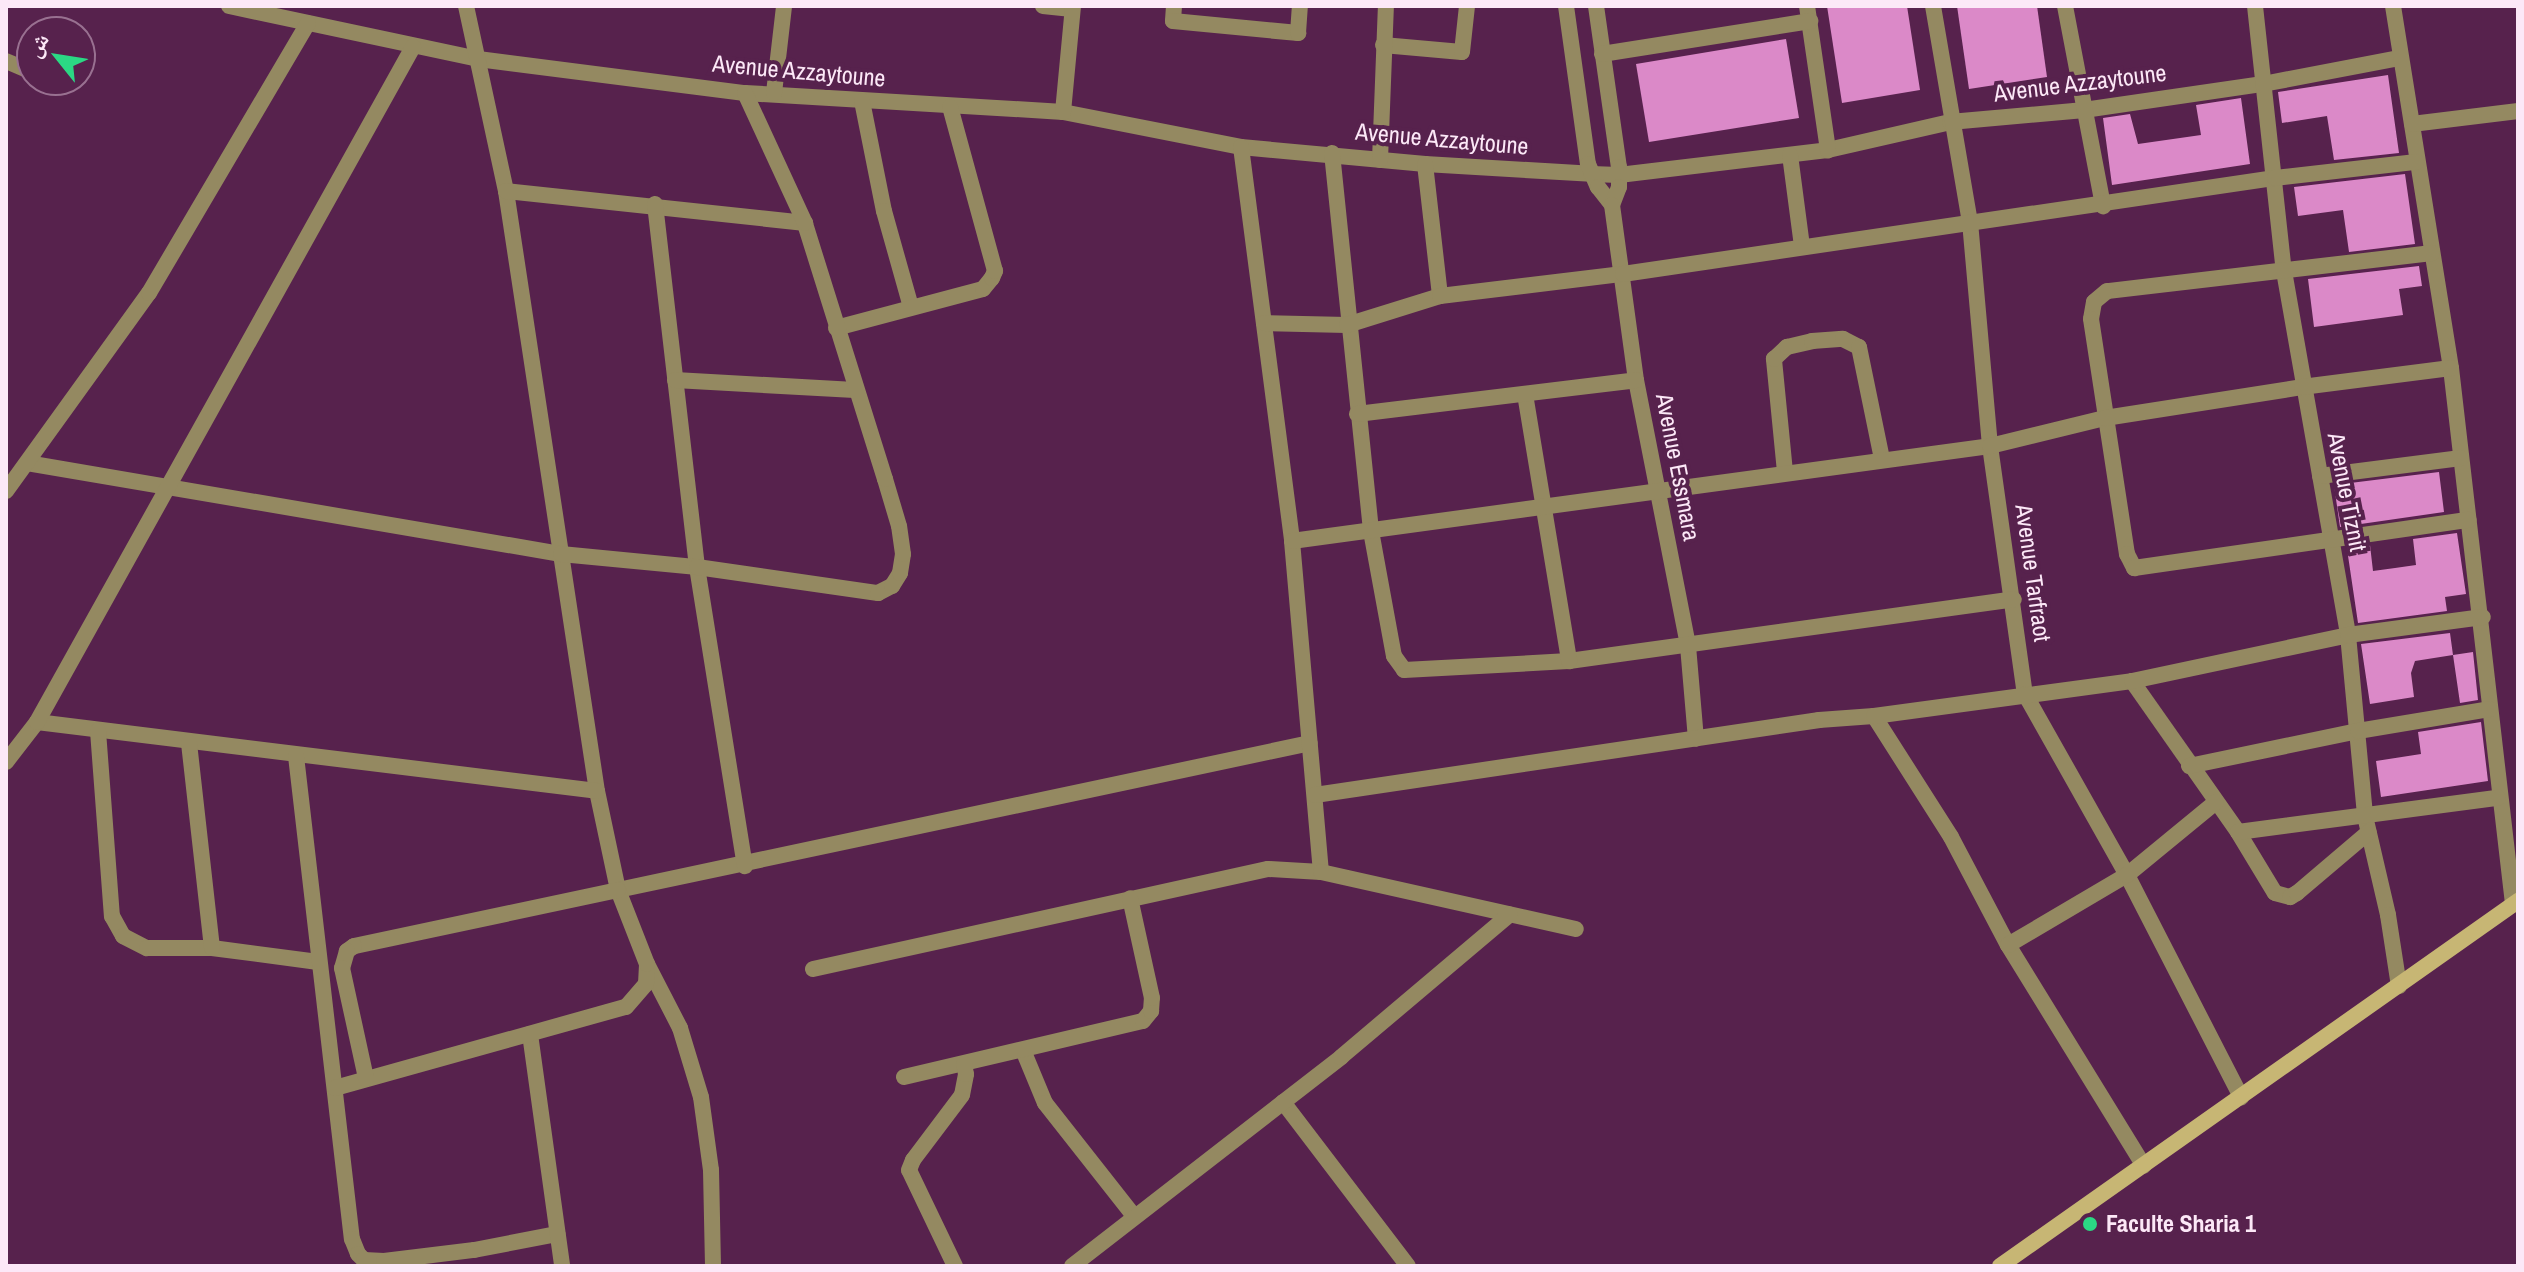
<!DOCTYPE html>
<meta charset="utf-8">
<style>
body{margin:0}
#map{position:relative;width:2524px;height:1272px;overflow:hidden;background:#57224d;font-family:"Archivo Narrow","Noto Naskh Arabic",sans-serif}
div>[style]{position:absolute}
.building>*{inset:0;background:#db89c8}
.street>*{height:16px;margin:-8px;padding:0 8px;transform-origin:8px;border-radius:8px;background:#948961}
.secondary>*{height:16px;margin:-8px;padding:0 8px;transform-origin:8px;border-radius:8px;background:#c7b674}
.dots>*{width:22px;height:22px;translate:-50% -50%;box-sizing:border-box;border:4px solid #57224d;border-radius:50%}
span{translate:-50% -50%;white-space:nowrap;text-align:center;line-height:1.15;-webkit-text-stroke:8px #57224d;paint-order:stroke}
.street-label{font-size:24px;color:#fce8f7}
.poi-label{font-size:24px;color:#fce8f7;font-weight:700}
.left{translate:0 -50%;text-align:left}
.frame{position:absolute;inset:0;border:8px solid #fce8f7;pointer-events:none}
.north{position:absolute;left:16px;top:16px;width:80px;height:80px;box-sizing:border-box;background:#57224d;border:2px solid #997191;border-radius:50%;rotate:300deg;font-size:22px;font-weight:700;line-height:32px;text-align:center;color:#fce8f7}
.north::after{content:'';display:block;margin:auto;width:28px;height:36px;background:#2bd884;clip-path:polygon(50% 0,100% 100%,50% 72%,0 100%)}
</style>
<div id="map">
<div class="building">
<div style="clip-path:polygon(1827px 6px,1907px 6px,1920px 90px,1842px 103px)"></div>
<div style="clip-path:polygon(1957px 6px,2037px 6px,2047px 77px,1969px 89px)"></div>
<div style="clip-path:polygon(1786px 39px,1799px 118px,1649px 142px,1636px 64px)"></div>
<div style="clip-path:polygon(2388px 75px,2399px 153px,2334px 160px,2327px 116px,2282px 123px,2278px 92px)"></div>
<div style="clip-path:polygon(2241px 98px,2250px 164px,2112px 185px,2103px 118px,2130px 114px,2138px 144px,2201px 135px,2196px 105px)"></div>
<div style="clip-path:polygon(2405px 174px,2415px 244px,2349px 252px,2343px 210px,2298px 216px,2294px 187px)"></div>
<div style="clip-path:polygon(2419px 266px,2422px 286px,2399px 289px,2403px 315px,2314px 327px,2308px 279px)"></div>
<div style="clip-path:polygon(2439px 472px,2444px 512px,2340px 527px,2334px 485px)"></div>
<div style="clip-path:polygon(2457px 533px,2466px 594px,2445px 597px,2447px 611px,2358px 623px,2347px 549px,2370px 545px,2373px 571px,2395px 568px,2416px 565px,2413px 539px)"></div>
<div style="clip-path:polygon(2450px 633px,2453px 655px,2473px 652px,2478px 700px,2460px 703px,2453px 655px,2415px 661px,2411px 673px,2414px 697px,2370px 704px,2361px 644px)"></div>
<div style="clip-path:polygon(2481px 722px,2488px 781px,2381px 797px,2376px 761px,2421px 754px,2418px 732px)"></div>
</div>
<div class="street">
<div style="left:229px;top:6px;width:255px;rotate:12deg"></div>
<div style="left:478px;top:59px;width:269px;rotate:7.3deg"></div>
<div style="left:745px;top:93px;width:319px;rotate:3.4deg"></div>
<div style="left:1063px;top:112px;width:181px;rotate:11.1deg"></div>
<div style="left:1241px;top:147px;width:185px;rotate:5.3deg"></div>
<div style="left:1425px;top:164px;width:166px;rotate:3.4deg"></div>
<div style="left:1591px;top:174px;width:28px;rotate:2deg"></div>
<div style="left:1619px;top:175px;width:210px;rotate:-6.8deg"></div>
<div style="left:1828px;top:150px;width:125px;rotate:-12.9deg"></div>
<div style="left:1950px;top:122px;width:135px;rotate:-5.1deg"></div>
<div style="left:2084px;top:110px;width:181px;rotate:-8.3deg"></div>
<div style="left:2263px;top:84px;width:138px;rotate:-10.8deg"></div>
<div style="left:466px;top:6px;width:189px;rotate:77.8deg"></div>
<div style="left:506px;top:191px;width:607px;rotate:81.38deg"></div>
<div style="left:597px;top:791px;width:101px;rotate:78deg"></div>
<div style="left:618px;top:890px;width:707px;rotate:-11.99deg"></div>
<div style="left:1043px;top:6px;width:29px;rotate:6deg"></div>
<div style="left:1174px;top:6px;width:15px;rotate:94deg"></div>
<div style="left:1173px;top:21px;width:126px;rotate:5.5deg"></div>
<div style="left:1298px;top:33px;width:27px;rotate:-86deg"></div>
<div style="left:1566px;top:6px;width:160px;rotate:82.1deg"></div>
<div style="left:1588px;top:164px;width:25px;rotate:67deg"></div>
<div style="left:1598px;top:187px;width:23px;rotate:52deg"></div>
<div style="left:1596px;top:6px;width:163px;rotate:81.9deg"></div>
<div style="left:1619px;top:167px;width:20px;rotate:90deg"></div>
<div style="left:1619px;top:187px;width:19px;rotate:111deg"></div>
<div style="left:1612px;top:205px;width:177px;rotate:82.2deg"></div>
<div style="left:1636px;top:380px;width:271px;rotate:78.9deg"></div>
<div style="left:1688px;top:646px;width:93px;rotate:85.1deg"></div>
<div style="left:1807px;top:6px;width:146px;rotate:81.7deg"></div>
<div style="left:1933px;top:6px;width:219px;rotate:80.3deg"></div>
<div style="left:1970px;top:222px;width:225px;rotate:84.9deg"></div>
<div style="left:1990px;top:446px;width:250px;rotate:82deg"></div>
<div style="left:2025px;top:694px;width:208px;rotate:60.6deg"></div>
<div style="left:2127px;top:875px;width:250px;rotate:62.8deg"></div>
<div style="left:2065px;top:6px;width:204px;rotate:79.2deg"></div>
<div style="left:2255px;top:6px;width:267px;rotate:83.8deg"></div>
<div style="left:2284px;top:271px;width:370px;rotate:80deg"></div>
<div style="left:2348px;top:635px;width:182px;rotate:84.6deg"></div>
<div style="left:2365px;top:816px;width:102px;rotate:76.9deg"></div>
<div style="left:2388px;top:915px;width:72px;rotate:81.2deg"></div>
<div style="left:2393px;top:6px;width:367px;rotate:80.9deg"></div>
<div style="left:2451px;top:368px;width:540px;rotate:83.4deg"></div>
<div style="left:1383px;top:45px;width:79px;rotate:5.1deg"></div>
<div style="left:1462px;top:52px;width:46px;rotate:-83.8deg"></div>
<div style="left:1602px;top:54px;width:211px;rotate:-9deg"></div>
<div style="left:6px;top:61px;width:28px;rotate:23deg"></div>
<div style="left:774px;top:93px;width:88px;rotate:-83.4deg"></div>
<div style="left:862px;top:101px;width:112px;rotate:78.7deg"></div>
<div style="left:884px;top:211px;width:100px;rotate:74.3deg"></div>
<div style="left:1063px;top:112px;width:106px;rotate:-84.6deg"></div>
<div style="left:2412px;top:124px;width:107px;rotate:-7deg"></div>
<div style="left:1241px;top:147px;width:397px;rotate:82.6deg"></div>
<div style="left:1292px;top:541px;width:332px;rotate:85deg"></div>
<div style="left:1332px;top:153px;width:380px;rotate:84.1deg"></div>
<div style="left:1371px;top:531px;width:127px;rotate:79.6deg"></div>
<div style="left:1394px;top:656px;width:17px;rotate:54deg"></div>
<div style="left:1404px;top:670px;width:165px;rotate:-3.1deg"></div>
<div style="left:1569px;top:661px;width:449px;rotate:-7.9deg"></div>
<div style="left:1790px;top:155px;width:92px;rotate:82.5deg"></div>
<div style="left:1380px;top:160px;width:154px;rotate:-87.8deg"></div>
<div style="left:1425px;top:164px;width:133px;rotate:83.5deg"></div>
<div style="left:506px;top:191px;width:301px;rotate:6.1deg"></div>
<div style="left:655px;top:204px;width:365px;rotate:83.4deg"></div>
<div style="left:697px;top:567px;width:303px;rotate:80.9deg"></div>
<div style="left:2432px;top:253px;width:327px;rotate:173.3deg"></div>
<div style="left:2107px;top:291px;width:17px;rotate:140deg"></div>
<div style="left:2094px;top:302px;width:17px;rotate:100deg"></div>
<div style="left:2091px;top:319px;width:238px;rotate:81.3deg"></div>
<div style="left:2127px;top:554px;width:16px;rotate:63deg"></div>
<div style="left:2134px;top:568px;width:338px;rotate:-8.2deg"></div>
<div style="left:1264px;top:323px;width:83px;rotate:1.4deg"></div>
<div style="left:1347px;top:325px;width:97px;rotate:-17.3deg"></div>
<div style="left:1440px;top:296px;width:184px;rotate:-6.9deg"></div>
<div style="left:1623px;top:274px;width:659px;rotate:-8.38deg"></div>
<div style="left:2275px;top:178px;width:142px;rotate:-6.5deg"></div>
<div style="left:836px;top:328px;width:152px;rotate:-14.9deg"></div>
<div style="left:983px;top:289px;width:14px;rotate:-51deg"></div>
<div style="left:992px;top:278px;width:8px;rotate:-67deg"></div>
<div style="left:995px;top:271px;width:170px;rotate:-105.3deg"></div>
<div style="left:675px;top:380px;width:180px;rotate:3.2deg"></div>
<div style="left:1525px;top:394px;width:271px;rotate:80.6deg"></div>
<div style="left:1357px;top:414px;width:281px;rotate:-6.9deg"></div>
<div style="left:27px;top:463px;width:542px;rotate:9.67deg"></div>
<div style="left:561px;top:554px;width:137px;rotate:5.5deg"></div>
<div style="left:697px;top:567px;width:183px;rotate:8.2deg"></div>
<div style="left:878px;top:593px;width:16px;rotate:-27deg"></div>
<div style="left:892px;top:586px;width:15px;rotate:-58deg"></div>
<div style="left:900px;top:573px;width:19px;rotate:-81deg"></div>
<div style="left:903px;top:554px;width:28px;rotate:-98deg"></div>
<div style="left:899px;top:526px;width:49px;rotate:-106.6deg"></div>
<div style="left:885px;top:479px;width:268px;rotate:-107.4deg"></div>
<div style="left:805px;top:223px;width:143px;rotate:-114.8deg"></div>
<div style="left:1785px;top:472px;width:114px;rotate:-95.6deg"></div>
<div style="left:1774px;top:359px;width:18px;rotate:-43deg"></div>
<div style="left:1787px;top:347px;width:26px;rotate:-13deg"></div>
<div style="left:1812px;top:341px;width:31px;rotate:-4deg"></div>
<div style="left:1843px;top:339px;width:18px;rotate:27deg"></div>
<div style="left:1859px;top:347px;width:114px;rotate:78.4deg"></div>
<div style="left:2320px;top:476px;width:142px;rotate:-7.3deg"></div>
<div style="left:6px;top:491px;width:244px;rotate:-54.2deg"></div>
<div style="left:149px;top:293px;width:313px;rotate:-59.5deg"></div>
<div style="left:1292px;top:541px;width:704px;rotate:-7.75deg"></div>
<div style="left:1990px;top:446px;width:118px;rotate:-13.7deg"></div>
<div style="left:2105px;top:418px;width:199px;rotate:-8.9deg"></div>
<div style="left:2302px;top:387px;width:150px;rotate:-7.3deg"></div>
<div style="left:2132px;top:681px;width:184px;rotate:54.9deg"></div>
<div style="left:2238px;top:832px;width:71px;rotate:58.8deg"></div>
<div style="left:2275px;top:893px;width:16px;rotate:15deg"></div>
<div style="left:2290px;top:897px;width:8px;rotate:-30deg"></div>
<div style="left:2297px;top:893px;width:94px;rotate:-40.3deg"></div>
<div style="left:1874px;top:716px;width:143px;rotate:57.5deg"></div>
<div style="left:1951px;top:837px;width:122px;rotate:62.2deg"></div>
<div style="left:2008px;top:945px;width:259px;rotate:58.4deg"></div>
<div style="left:37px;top:722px;width:564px;rotate:7.02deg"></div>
<div style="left:98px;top:731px;width:186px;rotate:85.7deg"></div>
<div style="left:112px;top:916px;width:23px;rotate:61deg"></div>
<div style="left:123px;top:936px;width:27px;rotate:27deg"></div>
<div style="left:147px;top:948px;width:65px"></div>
<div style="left:212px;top:948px;width:107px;rotate:7.5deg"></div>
<div style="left:189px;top:743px;width:206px;rotate:83.6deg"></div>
<div style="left:296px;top:756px;width:486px;rotate:83.4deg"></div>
<div style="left:352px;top:1239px;width:16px;rotate:68deg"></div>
<div style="left:358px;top:1254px;width:8px;rotate:45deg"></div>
<div style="left:364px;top:1260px;width:20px;rotate:3deg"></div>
<div style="left:384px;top:1261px;width:91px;rotate:-7deg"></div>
<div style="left:474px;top:1250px;width:85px;rotate:-10.9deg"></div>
<div style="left:6px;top:762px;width:51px;rotate:-52.2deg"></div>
<div style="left:37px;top:722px;width:773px;rotate:-60.88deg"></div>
<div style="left:2189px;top:766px;width:173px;rotate:-11.7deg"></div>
<div style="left:2358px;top:731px;width:133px;rotate:-9.5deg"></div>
<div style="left:1315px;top:795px;width:510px;rotate:-8.46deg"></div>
<div style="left:1819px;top:720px;width:55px;rotate:-4.2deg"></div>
<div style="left:1874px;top:716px;width:260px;rotate:-7.7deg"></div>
<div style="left:2132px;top:681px;width:221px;rotate:-12deg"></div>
<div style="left:2348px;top:635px;width:136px;rotate:-7.6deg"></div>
<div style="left:2238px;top:832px;width:262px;rotate:-7.5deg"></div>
<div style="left:2008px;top:945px;width:138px;rotate:-30.5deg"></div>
<div style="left:2127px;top:875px;width:115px;rotate:-39.4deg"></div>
<div style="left:647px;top:964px;width:72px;rotate:62.7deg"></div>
<div style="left:680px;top:1028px;width:72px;rotate:73.1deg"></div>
<div style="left:701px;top:1097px;width:74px;rotate:82.2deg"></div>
<div style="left:711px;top:1170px;width:96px;rotate:88.8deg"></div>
<div style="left:813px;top:969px;width:466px;rotate:-12.4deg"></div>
<div style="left:1268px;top:869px;width:53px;rotate:3.2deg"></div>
<div style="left:1321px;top:872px;width:261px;rotate:12.6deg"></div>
<div style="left:530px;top:1034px;width:234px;rotate:82.1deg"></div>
<div style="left:1023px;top:1050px;width:57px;rotate:67.5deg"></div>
<div style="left:1045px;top:1103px;width:144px;rotate:51.8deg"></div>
<div style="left:904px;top:1077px;width:245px;rotate:-13.2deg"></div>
<div style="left:1143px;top:1021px;width:13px;rotate:-51deg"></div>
<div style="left:1151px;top:1011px;width:13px;rotate:-86deg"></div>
<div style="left:1152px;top:998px;width:102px;rotate:-102.4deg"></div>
<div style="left:335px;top:1088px;width:302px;rotate:-15.6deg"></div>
<div style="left:626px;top:1007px;width:30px;rotate:-49deg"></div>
<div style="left:646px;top:984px;width:20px;rotate:-87deg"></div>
<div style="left:647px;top:964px;width:79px;rotate:-111.4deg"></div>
<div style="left:618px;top:890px;width:270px;rotate:168deg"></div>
<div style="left:354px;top:946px;width:9px;rotate:144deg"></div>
<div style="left:347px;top:951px;width:18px;rotate:106deg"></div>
<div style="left:342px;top:968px;width:113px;rotate:77.7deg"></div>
<div style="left:1283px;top:1102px;width:206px;rotate:52.7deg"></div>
<div style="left:955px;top:1266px;width:106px;rotate:-115.6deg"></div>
<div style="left:909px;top:1170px;width:11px;rotate:-68deg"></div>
<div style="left:913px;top:1160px;width:81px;rotate:-53deg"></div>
<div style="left:962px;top:1095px;width:21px;rotate:-79deg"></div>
<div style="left:966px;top:1074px;width:10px;rotate:-101deg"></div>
<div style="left:1072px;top:1266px;width:341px;rotate:-37.8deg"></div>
<div style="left:1341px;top:1057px;width:221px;rotate:-40.2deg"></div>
</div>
<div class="secondary">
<div style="left:2000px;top:1266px;width:634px;rotate:-35.17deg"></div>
</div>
<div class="dots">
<div style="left:2090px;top:1224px;background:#2bd884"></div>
</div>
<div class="street-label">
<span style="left:799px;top:71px;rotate:5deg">Avenue Azzaytoune</span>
<span style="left:2080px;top:83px;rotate:-7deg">Avenue Azzaytoune</span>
<span style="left:1442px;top:139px;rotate:5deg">Avenue Azzaytoune</span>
<span style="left:1678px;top:467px;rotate:79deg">Avenue Essmara</span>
<span style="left:2347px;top:492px;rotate:79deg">Avenue Tiznit</span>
<span style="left:2033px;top:573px;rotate:82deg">Avenue Tarfraot</span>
</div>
<div class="poi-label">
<span class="left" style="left:2106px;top:1224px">Faculte Sharia 1</span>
</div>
<div class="frame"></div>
<div class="north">ش</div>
</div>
